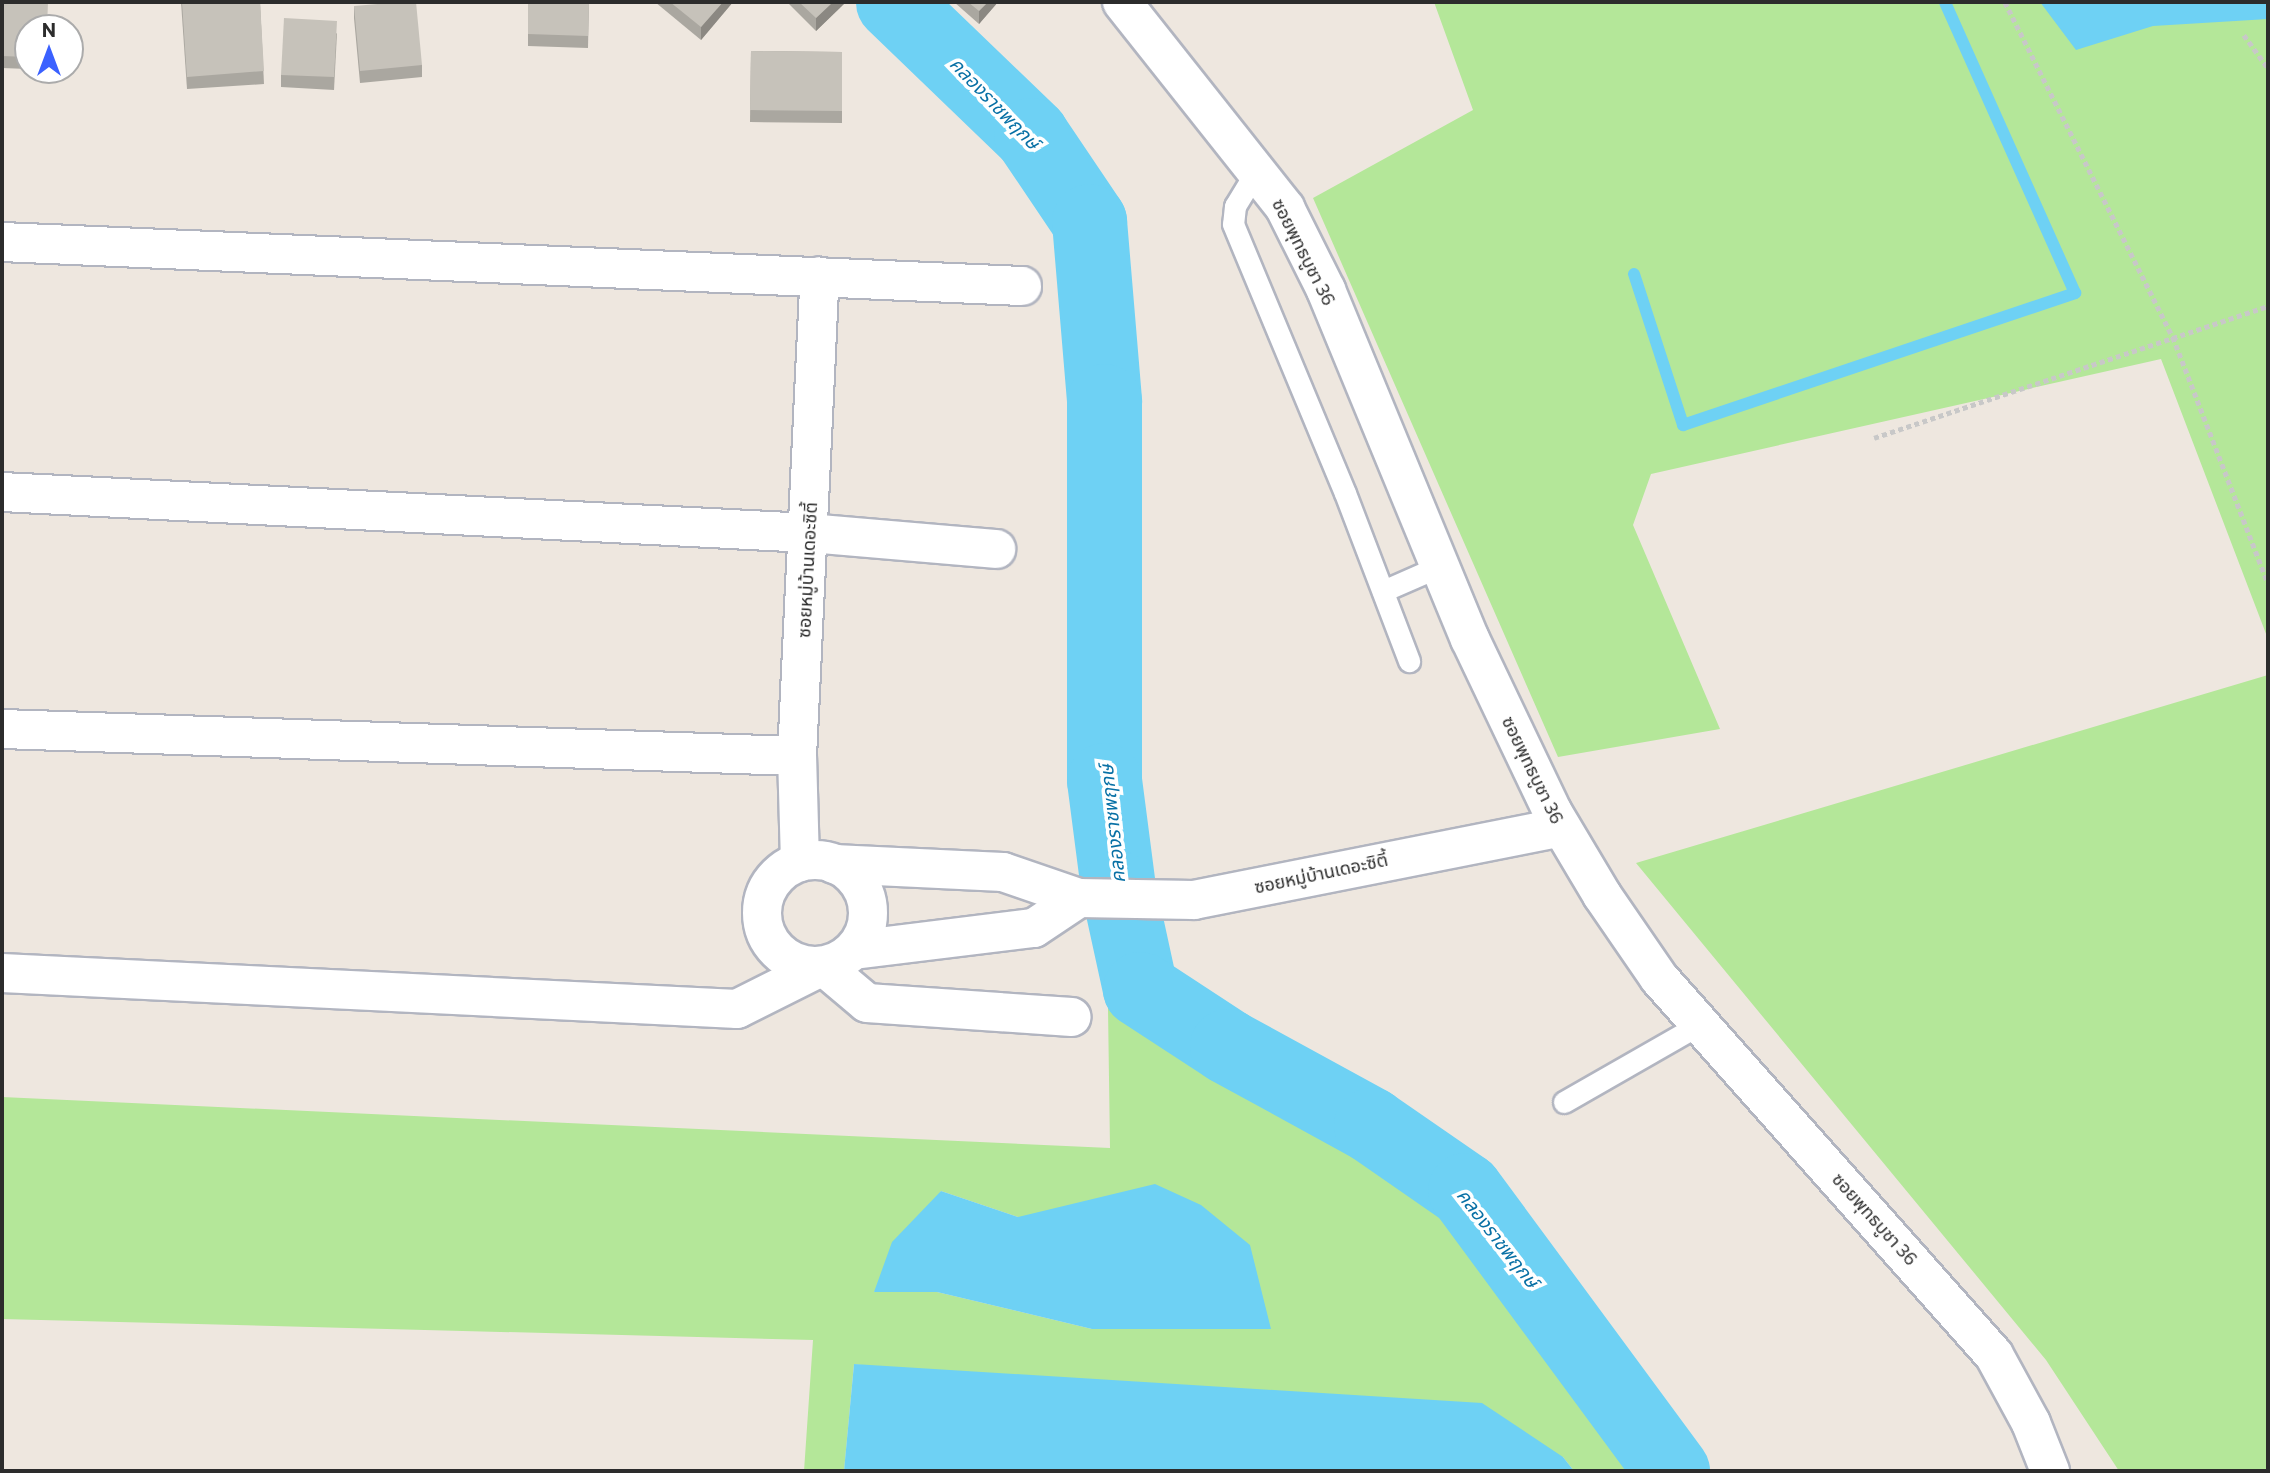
<!DOCTYPE html>
<meta charset="utf-8">
<style>
body{margin:0}
#map{position:relative;width:2270px;height:1473px;overflow:hidden;background:#eee7df;font-family:Commissioner,"Noto Sans Thai",sans-serif}
div>[style]{position:absolute}
.green>*{inset:0;background:#b4e799}
.water>*{inset:0;background:#6ed1f4}
.stream>*{height:12px;margin:-6px;padding:0 6px;transform-origin:6px;border-radius:6px;background:#6ed1f4}
.river>*{height:75px;margin:-37.5px;padding:0 37.5px;transform-origin:37.5px;border-radius:37.5px;background:#6ed1f4}
.path>*{height:4.5px;margin-top:-2.25px;transform-origin:0;background:repeating-linear-gradient(90deg,#c8c8c8 0 5px,transparent 0 8.5px)}
.roads{filter:drop-shadow(2px 0 #b2b5c0) drop-shadow(-2px 0 #b2b5c0) drop-shadow(0 2px #b2b5c0) drop-shadow(0 -2px #b2b5c0)}
.lane>*{height:21px;margin:-10.5px;padding:0 10.5px;transform-origin:10.5px;border-radius:10.5px;background:#fff}
.street>*{height:38px;margin:-19px;padding:0 19px;transform-origin:19px;border-radius:19px;background:#fff}
.street>.ring{margin:-19px;padding:0;box-sizing:content-box;background:none;border:38px solid #fff;border-radius:50%}
.secondary>*{height:38px;margin:-19px;padding:0 19px;transform-origin:19px;border-radius:19px;background:#fff}
.wall>*{inset:0;background:#aaa7a0}
.shaded-wall>*{inset:0;background:#8b8882}
.building>*{inset:0;background:#c6c2ba}
span{translate:-50% -50%;white-space:nowrap;text-align:center;line-height:1.15;-webkit-text-stroke:7px #fff;paint-order:stroke}
.street-label{font-size:18px;color:#2c2c2c}
.water-label{font-size:19px;color:#0870a5;font-style:italic}
.frame{position:absolute;inset:0;border:4px solid #2c2c2c;pointer-events:none}
.north{position:absolute;left:14px;top:14px;width:70px;height:70px;box-sizing:border-box;background:#fff;border:2px solid #ababab;border-radius:50%;rotate:0deg;font-size:19px;font-weight:700;line-height:28px;text-align:center;color:#2c2c2c}
.north::after{content:'';display:block;margin:auto;width:24px;height:32px;background:#3b61ff;clip-path:polygon(50% 0,100% 100%,50% 72%,0 100%)}
</style>
<div id="map">
<div class="green">
<div style="clip-path:polygon(1434px 2px,2268px 2px,2268px 639px,2161px 359px,1651px 474px,1633px 525px,1720px 729px,1558px 757px,1313px 198px,1473px 110px)"></div>
<div style="clip-path:polygon(2268px 675px,2268px 1471px,2119px 1471px,2046px 1360px,1636px 863px)"></div>
<div style="clip-path:polygon(evenodd,1107px 939px,1166px 969px,1336px 1126px,1428px 1195px,1580px 1378px,1641px 1471px,1574px 1471px,1563px 1457px,854px 1364px,844px 1471px,804px 1471px,813px 1340px,2px 1319px,2px 1097px,1110px 1148px,1107px 939px,941px 1191px,1018px 1217px,1092px 1329px,937px 1292px,874px 1292px,941px 1191px)"></div>
</div>
<div class="water">
<div style="clip-path:polygon(2040px 2px,2268px 2px,2268px 19px,2153px 26px,2076px 50px)"></div>
<div style="clip-path:polygon(1155px 1184px,1201px 1205px,1250px 1245px,1271px 1329px,1092px 1329px,937px 1292px,874px 1292px,892px 1242px,941px 1191px,1018px 1217px)"></div>
<div style="clip-path:polygon(854px 1364px,1482px 1403px,1563px 1457px,1574px 1471px,844px 1471px)"></div>
</div>
<div class="stream">
<div style="left:1634px;top:274px;width:159px;rotate:72deg"></div>
<div style="left:1683px;top:425px;width:414px;rotate:-18.6deg"></div>
<div style="left:2075px;top:293px;width:319px;rotate:-114.1deg"></div>
</div>
<div class="river">
<div style="left:893px;top:2px;width:192px;rotate:43.9deg"></div>
<div style="left:1031px;top:135px;width:104px;rotate:56deg"></div>
<div style="left:1089px;top:221px;width:181px;rotate:85.2deg"></div>
<div style="left:1104px;top:401px;width:379px;rotate:90deg"></div>
<div style="left:1104px;top:780px;width:109px;rotate:82.6deg"></div>
<div style="left:1118px;top:888px;width:103px;rotate:77.7deg"></div>
<div style="left:1140px;top:989px;width:104px;rotate:33.2deg"></div>
<div style="left:1227px;top:1046px;width:164px;rotate:28.7deg"></div>
<div style="left:1371px;top:1125px;width:114px;rotate:34.7deg"></div>
<div style="left:1465px;top:1190px;width:349px;rotate:53.6deg"></div>
</div>
<div class="path">
<div style="left:2005px;top:2px;width:375px;rotate:63.4deg"></div>
<div style="left:2173px;top:337px;width:264px;rotate:68.9deg"></div>
<div style="left:2244px;top:35px;width:41px;rotate:54deg"></div>
<div style="left:1874px;top:438px;width:416px;rotate:-18.5deg"></div>
</div>
<div class="roads">
<div class="lane">
<div style="left:1257px;top:170px;width:42px;rotate:121.4deg"></div>
<div style="left:1235px;top:206px;width:18px;rotate:96deg"></div>
<div style="left:1233px;top:224px;width:291px;rotate:67.4deg"></div>
<div style="left:1345px;top:493px;width:180px;rotate:69.1deg"></div>
<div style="left:1383px;top:591px;width:62px;rotate:-23.7deg"></div>
<div style="left:1564px;top:1102px;width:157px;rotate:-29.8deg"></div>
</div>
<div class="street">
<div style="left:2px;top:242px;width:1021px;rotate:2.47deg"></div>
<div style="left:2px;top:492px;width:808px;rotate:2.91deg"></div>
<div style="left:809px;top:533px;width:188px;rotate:4.9deg"></div>
<div style="left:2px;top:729px;width:795px;rotate:1.95deg"></div>
<div class="ring" style="left:762px;top:860px;width:68px;height:68px"></div>
<div style="left:800px;top:862px;width:106px;rotate:-91.6deg"></div>
<div style="left:797px;top:756px;width:480px;rotate:-87.3deg"></div>
<div style="left:834px;top:864px;width:169px;rotate:2.7deg"></div>
<div style="left:1003px;top:872px;width:80px;rotate:18.9deg"></div>
<div style="left:1079px;top:898px;width:115px;rotate:1deg"></div>
<div style="left:1194px;top:900px;width:374px;rotate:-11.2deg"></div>
<div style="left:854px;top:950px;width:181px;rotate:-7deg"></div>
<div style="left:1034px;top:928px;width:54px;rotate:-33.7deg"></div>
<div style="left:2px;top:973px;width:736px;rotate:2.8deg"></div>
<div style="left:737px;top:1009px;width:96px;rotate:-26.6deg"></div>
<div style="left:823px;top:966px;width:57px;rotate:40.1deg"></div>
<div style="left:867px;top:1003px;width:205px;rotate:3.9deg"></div>
</div>
<div class="secondary">
<div style="left:1122px;top:2px;width:263px;rotate:51.6deg"></div>
<div style="left:1285px;top:208px;width:92px;rotate:63.4deg"></div>
<div style="left:1326px;top:290px;width:378px;rotate:67.6deg"></div>
<div style="left:1470px;top:639px;width:191px;rotate:64.5deg"></div>
<div style="left:1552px;top:811px;width:98px;rotate:59.2deg"></div>
<div style="left:1602px;top:895px;width:101px;rotate:55.5deg"></div>
<div style="left:1659px;top:978px;width:504px;rotate:48.38deg"></div>
<div style="left:1994px;top:1355px;width:77px;rotate:61.4deg"></div>
<div style="left:2031px;top:1423px;width:52px;rotate:68.4deg"></div>
</div>
</div>
<div class="wall">
<div style="clip-path:polygon(2px 2px,28px 28px,28px 69px,2px 68px)"></div>
<div style="clip-path:polygon(181px 2px,260px 2px,264px 84px,187px 89px)"></div>
<div style="clip-path:polygon(528px 2px,589px 2px,588px 48px,528px 46px)"></div>
<div style="clip-path:polygon(655px 2px,733px 2px,701px 40px)"></div>
<div style="clip-path:polygon(787px 2px,846px 2px,816px 31px)"></div>
<div style="clip-path:polygon(954px 2px,998px 2px,979px 24px)"></div>
<div style="clip-path:polygon(354px 6px,422px 65px,422px 77px,360px 83px,354px 18px)"></div>
<div style="clip-path:polygon(337px 33px,334px 90px,281px 87px,281px 75px)"></div>
<div style="clip-path:polygon(751px 51px,842px 52px,842px 123px,750px 122px)"></div>
</div>
<div class="shaded-wall">
<div style="clip-path:polygon(723px 2px,733px 2px,701px 40px,701px 27px)"></div>
<div style="clip-path:polygon(833px 2px,846px 2px,816px 31px,816px 18px)"></div>
<div style="clip-path:polygon(988px 2px,998px 2px,979px 24px,979px 11px)"></div>
</div>
<div class="building">
<div style="clip-path:polygon(2px 2px,48px 2px,47px 28px,28px 28px,28px 57px,2px 56px)"></div>
<div style="clip-path:polygon(182px 2px,260px 2px,264px 71px,187px 77px)"></div>
<div style="clip-path:polygon(401px 2px,416px 2px,422px 65px,360px 71px,354px 6px)"></div>
<div style="clip-path:polygon(528px 2px,589px 2px,588px 36px,528px 34px)"></div>
<div style="clip-path:polygon(670px 2px,723px 2px,701px 27px)"></div>
<div style="clip-path:polygon(799px 2px,833px 2px,816px 18px)"></div>
<div style="clip-path:polygon(968px 2px,988px 2px,979px 11px)"></div>
<div style="clip-path:polygon(284px 18px,337px 21px,334px 77px,281px 75px)"></div>
<div style="clip-path:polygon(751px 51px,842px 52px,842px 111px,750px 110px)"></div>
</div>
<div class="street-label">
<span style="left:1304px;top:252px;rotate:63deg">ซอยพุทธบูชา 36</span>
<span style="left:807px;top:570px;rotate:-87deg">ซอยหมู่บ้านเดอะซิตี้</span>
<span style="left:1533px;top:770px;rotate:64deg">ซอยพุทธบูชา 36</span>
<span style="left:1321px;top:873px;rotate:-12deg">ซอยหมู่บ้านเดอะซิตี้</span>
<span style="left:1875px;top:1219px;rotate:48deg">ซอยพุทธบูชา 36</span>
</div>
<div class="water-label">
<span style="left:995px;top:103px;rotate:46deg">คลองราชพฤกษ์</span>
<span style="left:1112px;top:824px;rotate:-96deg">คลองราชพฤกษ์</span>
<span style="left:1498px;top:1238px;rotate:52deg">คลองราชพฤกษ์</span>
</div>
<div class="frame"></div>
<div class="north">N</div>
</div>
